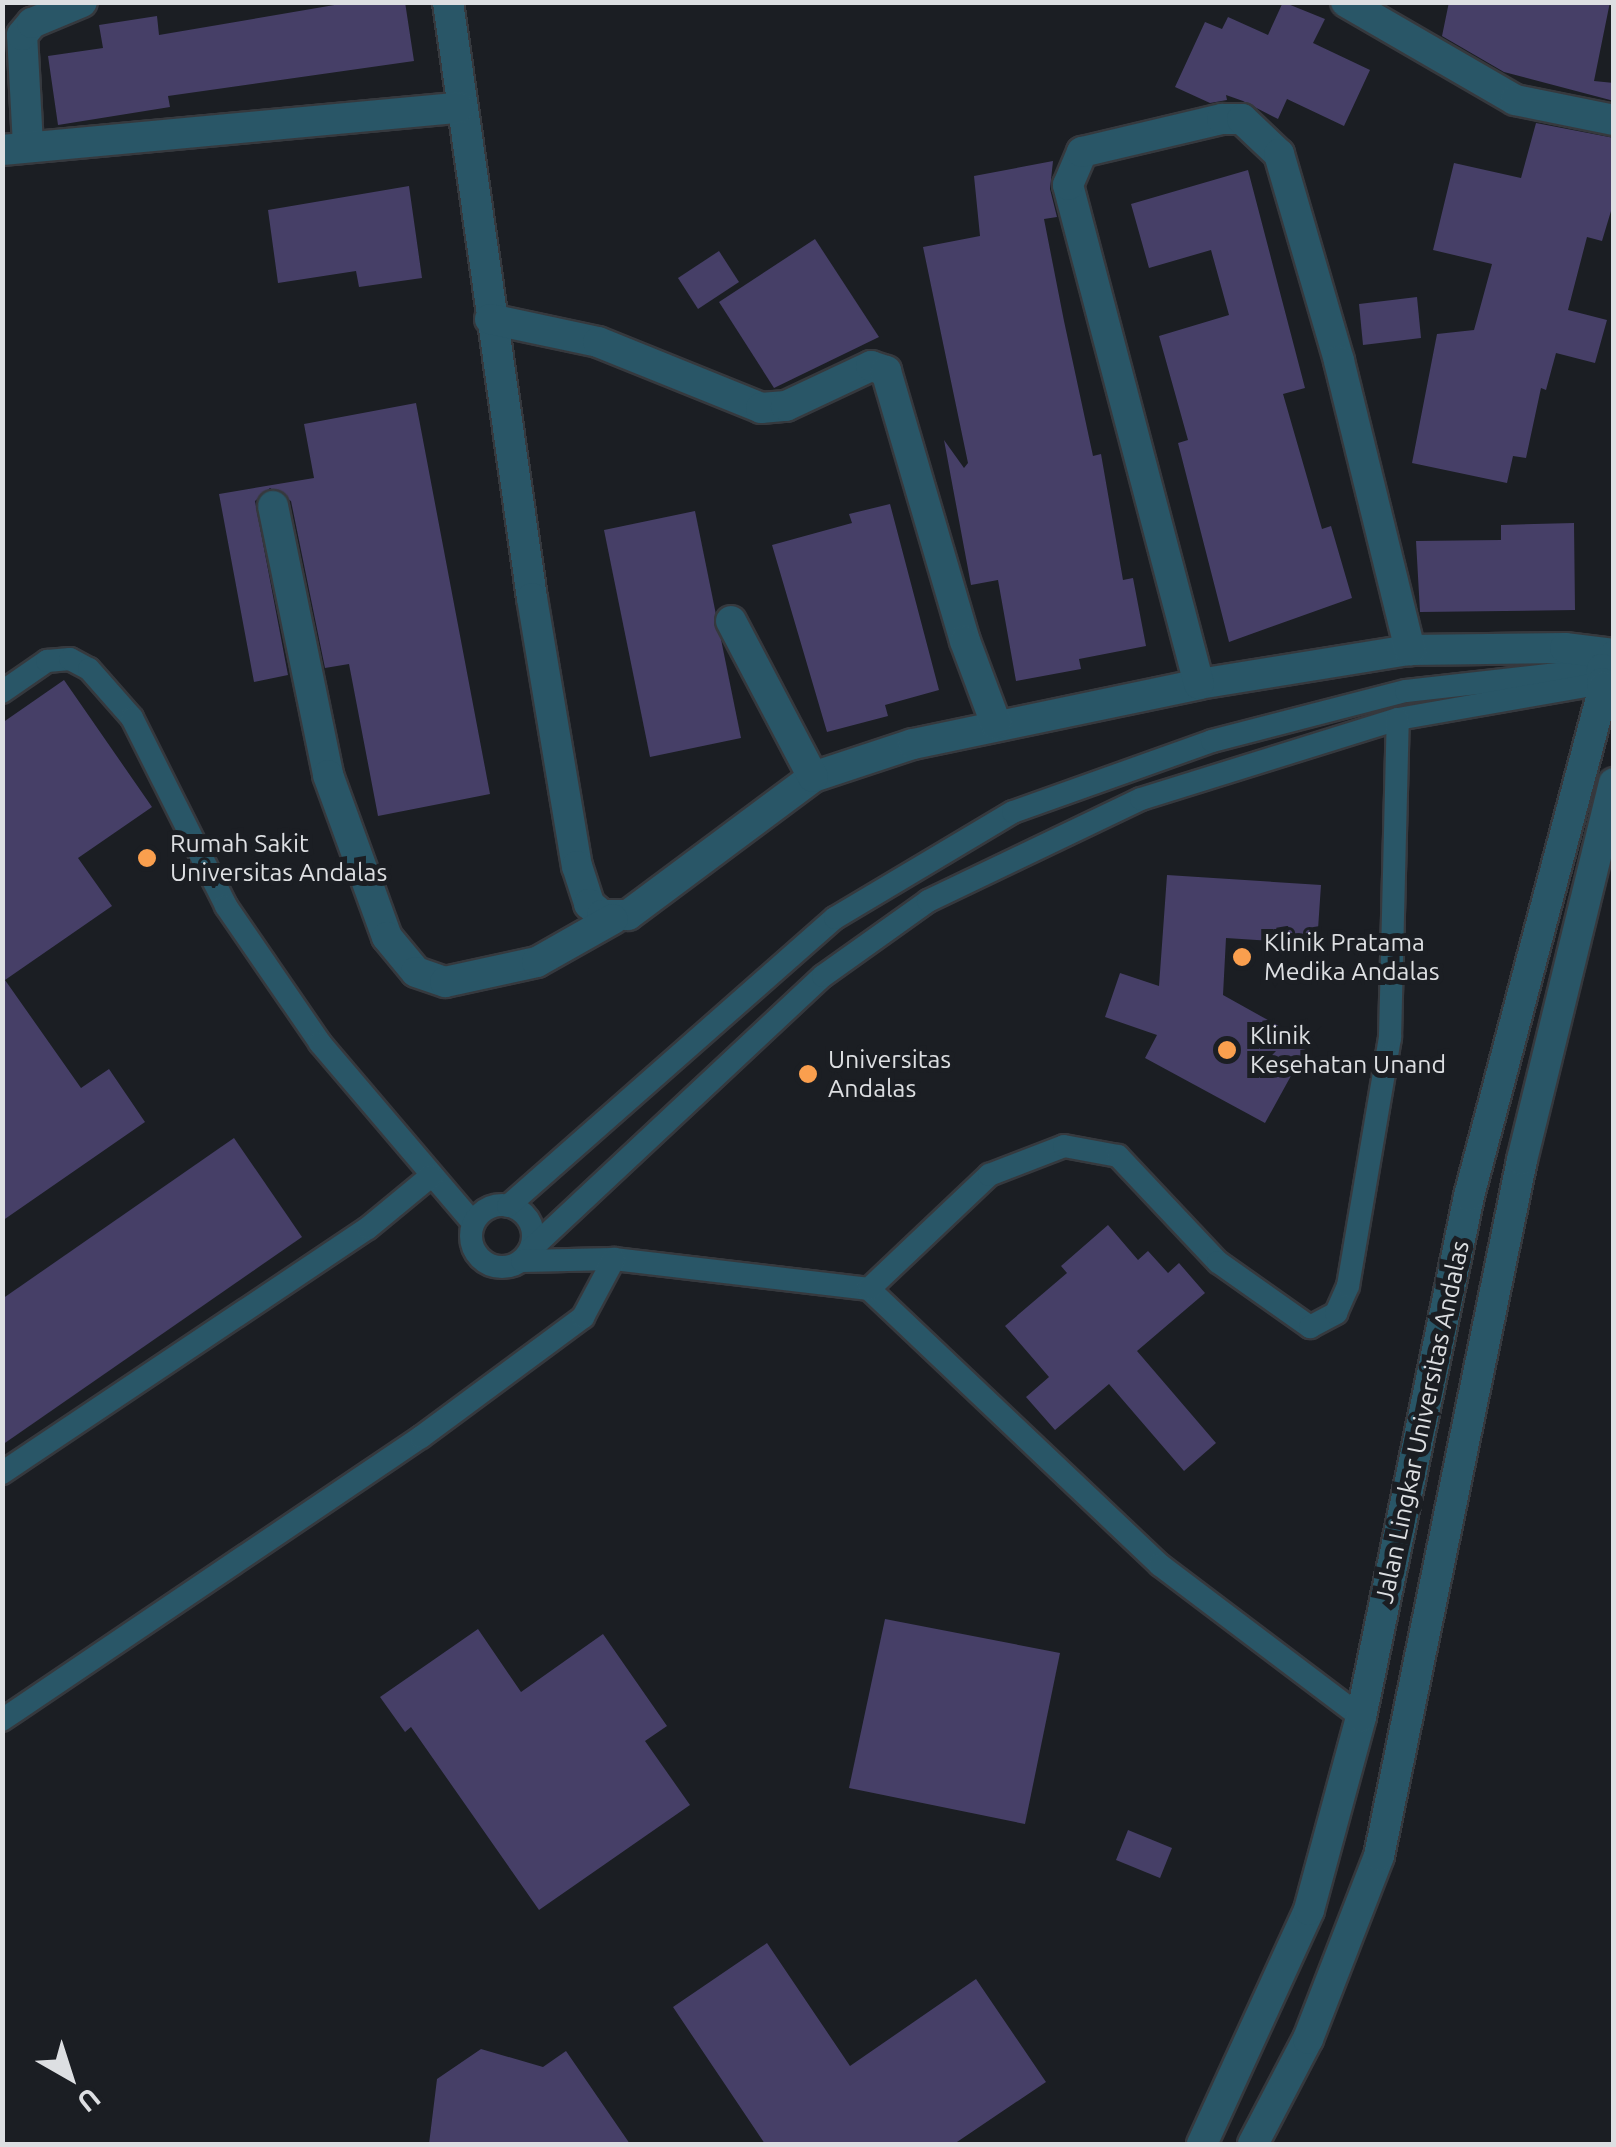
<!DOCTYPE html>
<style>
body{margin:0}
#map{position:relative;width:1616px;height:2147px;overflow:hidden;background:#1b1e23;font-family:Ubuntu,sans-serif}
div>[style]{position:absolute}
.building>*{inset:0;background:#463f67}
.roads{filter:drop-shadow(2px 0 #36393e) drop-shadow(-2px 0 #36393e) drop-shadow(0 2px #36393e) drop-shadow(0 -2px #36393e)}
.service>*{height:22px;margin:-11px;padding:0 11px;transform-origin:11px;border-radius:11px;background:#295667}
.service>.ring{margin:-11px;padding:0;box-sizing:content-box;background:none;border:22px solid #295667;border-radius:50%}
.minor>*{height:30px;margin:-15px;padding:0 15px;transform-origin:15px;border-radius:15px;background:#295667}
.tertiary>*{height:30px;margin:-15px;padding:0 15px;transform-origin:15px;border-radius:15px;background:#295667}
.dots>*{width:28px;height:28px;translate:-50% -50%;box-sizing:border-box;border:5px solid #1b1e23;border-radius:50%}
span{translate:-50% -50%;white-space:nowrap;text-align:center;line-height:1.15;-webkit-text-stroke:10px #1b1e23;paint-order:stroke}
.poi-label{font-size:25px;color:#dddfe2}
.left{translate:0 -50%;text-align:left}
.street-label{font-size:25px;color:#dddfe2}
.frame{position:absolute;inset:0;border:5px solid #dddfe2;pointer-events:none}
.north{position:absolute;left:20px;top:2027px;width:100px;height:100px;-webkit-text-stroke:8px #1b1e23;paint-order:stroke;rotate:141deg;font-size:28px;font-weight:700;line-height:40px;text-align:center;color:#dddfe2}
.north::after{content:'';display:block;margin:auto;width:35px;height:45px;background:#dddfe2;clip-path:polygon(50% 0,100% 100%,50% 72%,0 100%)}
</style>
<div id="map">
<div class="building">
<div style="clip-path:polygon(352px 2px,405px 2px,414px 61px,168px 96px,170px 107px,58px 125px,48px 56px,103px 48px,99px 25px,157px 16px,159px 35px)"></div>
<div style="clip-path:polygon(1283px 2px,1325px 19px,1313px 43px,1370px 70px,1344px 126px,1287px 99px,1278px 119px,1243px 101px,1226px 95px,1227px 100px,1210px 103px,1175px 87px,1205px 22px,1222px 29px,1228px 17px,1268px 35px)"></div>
<div style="clip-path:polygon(1449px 2px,1610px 2px,1594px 81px,1614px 83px,1614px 101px,1504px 72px,1442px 36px)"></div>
<div style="clip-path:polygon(1536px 123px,1614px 138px,1614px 201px,1602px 241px,1587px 237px,1568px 310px,1607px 320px,1595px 363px,1556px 353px,1546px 390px,1541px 388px,1526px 458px,1513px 456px,1507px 483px,1412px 463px,1437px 334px,1474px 330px,1492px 264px,1433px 250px,1454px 163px,1521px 178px)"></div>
<div style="clip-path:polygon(1053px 161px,1050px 189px,1057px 217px,1044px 219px,1064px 321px,1093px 456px,1101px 454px,1123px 580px,1133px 578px,1146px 646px,1079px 659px,1081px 669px,1016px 681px,998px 580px,971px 585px,944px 440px,964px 468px,968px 463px,923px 247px,980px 236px,974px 176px)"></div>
<div style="clip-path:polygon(1248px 170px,1305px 388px,1283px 394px,1322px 529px,1331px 526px,1352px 598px,1229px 642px,1178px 443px,1188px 440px,1159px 336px,1229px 315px,1211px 250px,1149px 268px,1131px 204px)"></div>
<div style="clip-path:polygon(409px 186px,422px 278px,359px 287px,356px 271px,278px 283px,268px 210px)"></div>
<div style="clip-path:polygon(815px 239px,879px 337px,774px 388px,719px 302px)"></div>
<div style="clip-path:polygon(719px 251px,739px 282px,698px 309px,678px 278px)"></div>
<div style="clip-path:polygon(1417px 297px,1421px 338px,1363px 345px,1359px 304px)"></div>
<div style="clip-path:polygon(416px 403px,490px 794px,378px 816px,349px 664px,325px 668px,291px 501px,270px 488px,255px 501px,288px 675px,254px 682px,219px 494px,314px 478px,304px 424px)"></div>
<div style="clip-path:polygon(890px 504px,939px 690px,885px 705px,888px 716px,827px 732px,772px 545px,852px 523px,849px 514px)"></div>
<div style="clip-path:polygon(695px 511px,741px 738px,650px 757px,604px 530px)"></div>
<div style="clip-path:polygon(1574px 523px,1575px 610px,1420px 612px,1416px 541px,1501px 540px,1501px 525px)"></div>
<div style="clip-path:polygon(64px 680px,152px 807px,78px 858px,112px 906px,5px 980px,81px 1088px,109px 1069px,145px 1122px,2px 1221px,2px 723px)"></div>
<div style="clip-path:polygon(1167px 875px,1321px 885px,1317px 944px,1226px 938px,1223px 995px,1309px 1043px,1265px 1123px,1145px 1058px,1157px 1035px,1105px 1017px,1120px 973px,1159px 986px)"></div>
<div style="clip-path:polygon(234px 1138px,302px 1237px,2px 1445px,2px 1299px)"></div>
<div style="clip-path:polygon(1108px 1225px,1138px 1260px,1148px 1251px,1168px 1273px,1179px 1263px,1205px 1293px,1137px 1351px,1216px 1443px,1184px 1471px,1109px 1384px,1055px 1430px,1026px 1397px,1049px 1377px,1005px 1326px,1067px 1273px,1061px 1266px)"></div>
<div style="clip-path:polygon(885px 1619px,1060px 1653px,1025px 1824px,849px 1788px)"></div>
<div style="clip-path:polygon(478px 1629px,521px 1692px,603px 1634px,667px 1726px,645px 1741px,690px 1805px,539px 1910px,411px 1727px,405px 1732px,380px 1697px)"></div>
<div style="clip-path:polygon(1128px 1830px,1172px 1848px,1160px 1878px,1116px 1860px)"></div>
<div style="clip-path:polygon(767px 1943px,850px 2066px,976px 1979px,1046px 2082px,954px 2144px,765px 2144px,673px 2007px)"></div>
<div style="clip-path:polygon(481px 2049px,543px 2067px,566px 2051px,630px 2144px,429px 2144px,437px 2079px)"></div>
</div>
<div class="roads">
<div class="service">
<div style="left:2px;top:692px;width:55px;rotate:-34.6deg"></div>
<div style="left:47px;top:661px;width:23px;rotate:-5deg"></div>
<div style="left:70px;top:659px;width:21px;rotate:28deg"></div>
<div style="left:89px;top:669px;width:65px;rotate:48.7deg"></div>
<div style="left:132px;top:718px;width:210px;rotate:63.4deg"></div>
<div style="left:226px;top:906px;width:166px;rotate:55.5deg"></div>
<div style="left:320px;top:1043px;width:236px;rotate:49.6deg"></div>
<div class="ring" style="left:471px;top:1205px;width:40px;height:40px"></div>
<div style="left:508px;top:1206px;width:436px;rotate:-41.4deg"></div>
<div style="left:835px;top:918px;width:207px;rotate:-30.8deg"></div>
<div style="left:1013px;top:812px;width:211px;rotate:-19.6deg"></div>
<div style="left:1212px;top:741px;width:200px;rotate:-14.5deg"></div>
<div style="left:1406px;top:691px;width:197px;rotate:-6.4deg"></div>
<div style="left:530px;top:1250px;width:401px;rotate:-43.1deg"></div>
<div style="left:823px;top:976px;width:129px;rotate:-35.5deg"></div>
<div style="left:928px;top:901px;width:236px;rotate:-25.6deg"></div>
<div style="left:1141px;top:799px;width:269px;rotate:-17.3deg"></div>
<div style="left:1398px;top:719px;width:207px;rotate:-10deg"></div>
<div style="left:522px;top:1261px;width:92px;rotate:-1.2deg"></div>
<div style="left:614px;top:1259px;width:257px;rotate:6.7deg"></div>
<div style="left:869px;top:1289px;width:401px;rotate:43.5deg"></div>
<div style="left:1160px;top:1565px;width:252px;rotate:37.1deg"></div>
<div style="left:869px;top:1289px;width:166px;rotate:-43.5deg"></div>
<div style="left:989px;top:1175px;width:80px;rotate:-21.1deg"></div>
<div style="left:1064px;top:1146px;width:55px;rotate:10.5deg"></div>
<div style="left:1118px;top:1156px;width:146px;rotate:46.7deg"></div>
<div style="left:1218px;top:1262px;width:113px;rotate:35.2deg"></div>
<div style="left:1310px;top:1327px;width:30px;rotate:-28deg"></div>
<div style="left:1336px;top:1313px;width:30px;rotate:-66deg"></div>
<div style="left:1348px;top:1286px;width:252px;rotate:-80.4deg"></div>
<div style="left:1390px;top:1038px;width:319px;rotate:-88.6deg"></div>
<div style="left:2px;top:1473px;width:440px;rotate:-33.8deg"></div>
<div style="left:368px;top:1228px;width:82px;rotate:-39.5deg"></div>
<div style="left:2px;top:1720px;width:506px;rotate:-34.04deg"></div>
<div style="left:421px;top:1437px;width:202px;rotate:-36.5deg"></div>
<div style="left:583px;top:1317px;width:66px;rotate:-61.9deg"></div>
</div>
<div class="minor">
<div style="left:448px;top:2px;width:602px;rotate:81.98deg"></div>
<div style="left:532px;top:598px;width:272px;rotate:80.5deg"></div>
<div style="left:577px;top:866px;width:40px;rotate:72deg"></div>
<div style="left:589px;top:904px;width:17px;rotate:40deg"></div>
<div style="left:602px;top:915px;width:26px"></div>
<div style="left:628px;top:915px;width:231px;rotate:-36.7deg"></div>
<div style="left:813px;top:777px;width:105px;rotate:-18.3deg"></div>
<div style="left:913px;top:744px;width:292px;rotate:-11.8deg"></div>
<div style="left:1199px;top:684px;width:214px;rotate:-9.2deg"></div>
<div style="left:1410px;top:650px;width:155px;rotate:-0.7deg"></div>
<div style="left:1565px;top:648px;width:49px;rotate:7deg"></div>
<div style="left:1346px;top:2px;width:195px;rotate:30.1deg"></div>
<div style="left:1515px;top:100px;width:101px;rotate:11.4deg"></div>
<div style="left:28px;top:145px;width:110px;rotate:-93.1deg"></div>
<div style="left:22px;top:35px;width:16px;rotate:-50deg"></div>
<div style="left:32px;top:23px;width:54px;rotate:-22.8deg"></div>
<div style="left:2px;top:150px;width:459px;rotate:-5.3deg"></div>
<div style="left:490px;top:319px;width:110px;rotate:12deg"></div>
<div style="left:598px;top:342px;width:176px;rotate:22deg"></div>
<div style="left:761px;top:408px;width:25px;rotate:-5deg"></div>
<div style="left:786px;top:406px;width:94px;rotate:-25.2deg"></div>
<div style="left:871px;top:366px;width:16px;rotate:18deg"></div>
<div style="left:886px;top:371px;width:281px;rotate:73.7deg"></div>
<div style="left:965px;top:641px;width:89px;rotate:69.5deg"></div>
<div style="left:273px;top:506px;width:275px;rotate:78.4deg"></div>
<div style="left:328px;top:775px;width:172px;rotate:70deg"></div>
<div style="left:387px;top:937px;width:45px;rotate:50.4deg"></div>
<div style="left:416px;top:972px;width:31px;rotate:19deg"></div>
<div style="left:445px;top:982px;width:94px;rotate:-12.3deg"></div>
<div style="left:537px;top:962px;width:87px;rotate:-29.5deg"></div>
<div style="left:731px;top:621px;width:176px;rotate:62.3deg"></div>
<div style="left:1199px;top:684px;width:516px;rotate:-104.71deg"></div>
<div style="left:1068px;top:185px;width:36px;rotate:-67deg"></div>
<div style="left:1082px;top:152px;width:144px;rotate:-13.3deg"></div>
<div style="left:1222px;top:119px;width:20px"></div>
<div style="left:1242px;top:119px;width:51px;rotate:43.4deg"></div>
<div style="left:1279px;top:154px;width:216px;rotate:73.8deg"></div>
<div style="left:1339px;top:361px;width:298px;rotate:76.2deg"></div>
</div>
<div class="tertiary">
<div style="left:1614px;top:656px;width:18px;rotate:133deg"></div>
<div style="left:1602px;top:669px;width:14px;rotate:90deg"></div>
<div style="left:1602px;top:683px;width:16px;rotate:43deg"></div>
<div style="left:1202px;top:2144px;width:257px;rotate:-65.4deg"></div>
<div style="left:1309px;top:1910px;width:200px;rotate:-74.9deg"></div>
<div style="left:1361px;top:1717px;width:532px;rotate:-78.29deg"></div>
<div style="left:1469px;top:1196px;width:527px;rotate:-75.15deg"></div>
<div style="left:1253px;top:2144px;width:119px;rotate:-62.4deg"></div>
<div style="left:1308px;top:2039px;width:196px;rotate:-68.8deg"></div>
<div style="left:1379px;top:1856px;width:711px;rotate:-78.39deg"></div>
<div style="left:1522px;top:1160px;width:388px;rotate:-76.3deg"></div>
</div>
</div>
<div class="dots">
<div style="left:147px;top:858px;background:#fa9f4e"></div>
<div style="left:1242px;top:957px;background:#fa9f4e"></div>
<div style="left:1227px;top:1050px;background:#fa9f4e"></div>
<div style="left:808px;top:1074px;background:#fa9f4e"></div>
</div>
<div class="poi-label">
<span class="left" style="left:170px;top:858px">Rumah Sakit<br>Universitas Andalas</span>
<span class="left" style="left:1264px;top:957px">Klinik Pratama<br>Medika Andalas</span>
<span class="left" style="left:1250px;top:1050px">Klinik<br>Kesehatan Unand</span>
<span class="left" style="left:828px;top:1074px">Universitas<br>Andalas</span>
</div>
<div class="street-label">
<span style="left:1422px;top:1422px;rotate:-78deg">Jalan Lingkar Universitas Andalas</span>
</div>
<div class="frame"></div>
<div class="north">U</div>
</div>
